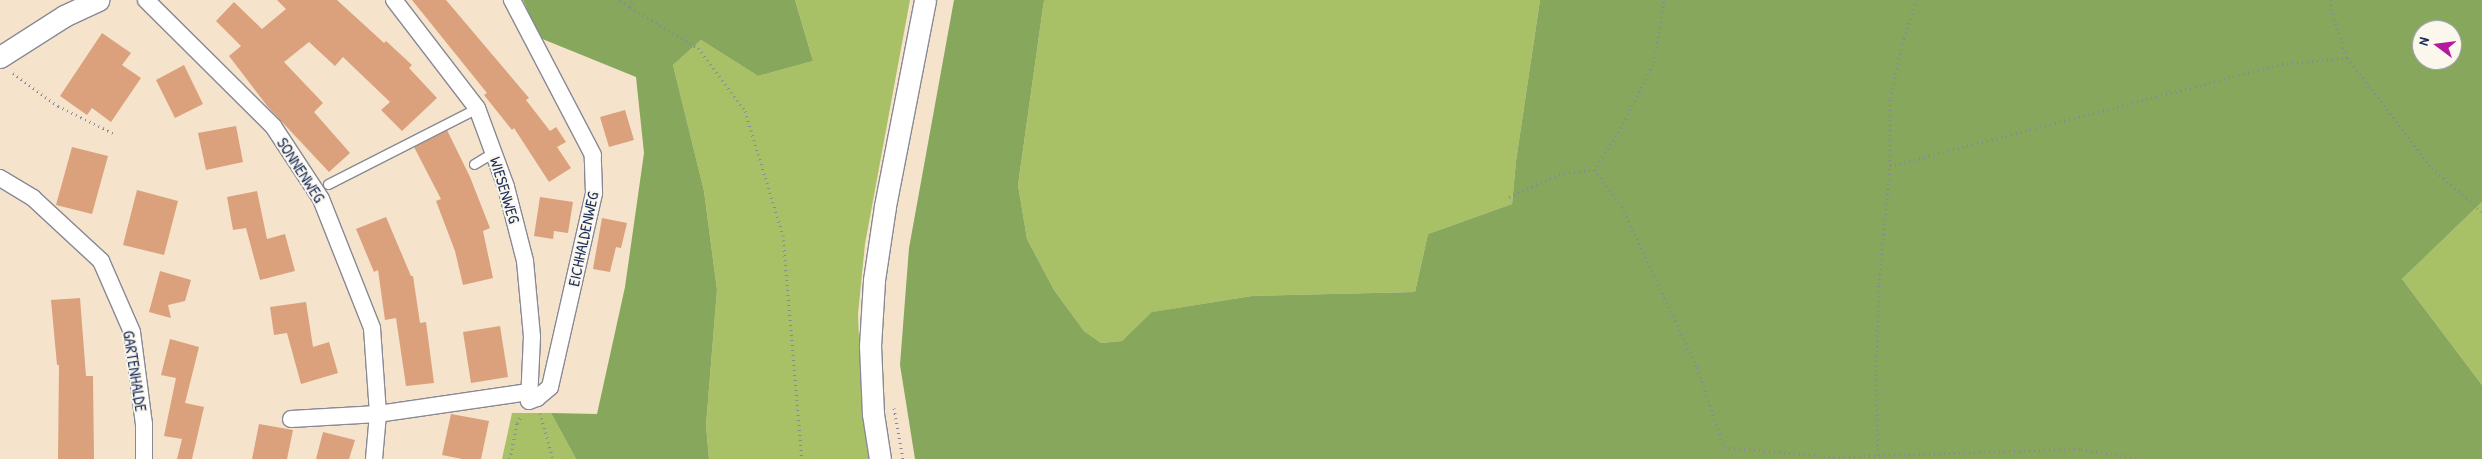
<!DOCTYPE html>
<style>
body{margin:0}
#map{position:relative;width:2482px;height:459px;overflow:hidden;background:#f6e3cc;font-family:"Patrick Hand",sans-serif}
div>[style]{position:absolute}
.green>*{inset:0;background:#a8c167}
.forest>*{inset:0;background:#86a75c}
.building>*{inset:0;background:#dba07c}
.path>*{height:3px;margin-top:-1.5px;transform-origin:0;background:repeating-linear-gradient(90deg,#888995 0 1px,transparent 0 5px)}
.roads{filter:drop-shadow(1px 0 #888995) drop-shadow(-1px 0 #888995) drop-shadow(0 1px #888995) drop-shadow(0 -1px #888995)}
.service>*{height:9px;margin:-4.5px;padding:0 4.5px;transform-origin:4.5px;border-radius:4.5px;background:#fff}
.minor>*{height:16px;margin:-8px;padding:0 8px;transform-origin:8px;border-radius:8px;background:#fff}
.tertiary>*{height:21px;margin:-10.5px;padding:0 10.5px;transform-origin:10.5px;border-radius:10.5px;background:#fff}
span{translate:-50% -50%;white-space:nowrap;text-align:center;line-height:1.15;-webkit-text-stroke:4px #fbf7ec;paint-order:stroke}
.street-label{font-size:16px;color:#1b2f5e}
.north{position:absolute;left:2412px;top:20px;width:50px;height:50px;box-sizing:border-box;background:#fbf7ec;border:1px solid #a1a7b3;border-radius:50%;rotate:285deg;font-size:14px;font-weight:700;line-height:20px;text-align:center;color:#1b2f5e}
.north::after{content:'';display:block;margin:auto;width:18px;height:22px;background:#b5179e;clip-path:polygon(50% 0,100% 100%,50% 72%,0 100%)}
</style>
<div id="map">
<div class="green">
<div style="clip-path:polygon(795px 0,910px 0,865px 244px,858px 314px,862px 416px,870px 459px,709px 459px,706px 425px,717px 290px,704px 191px,673px 65px,701px 40px,758px 76px,813px 61px)"></div>
<div style="clip-path:polygon(1044px 0,1540px 0,1516px 161px,1512px 204px,1428px 234px,1415px 292px,1252px 296px,1153px 312px,1122px 341px,1101px 343px,1084px 331px,1054px 290px,1027px 239px,1018px 185px)"></div>
<div style="clip-path:polygon(2482px 202px,2482px 385px,2402px 279px)"></div>
<div style="clip-path:polygon(512px 413px,551px 413px,576px 459px,502px 459px)"></div>
</div>
<div class="forest">
<div style="clip-path:polygon(523px 0,795px 0,813px 61px,758px 76px,701px 40px,673px 65px,704px 191px,717px 290px,706px 425px,709px 459px,576px 459px,551px 413px,597px 414px,625px 287px,644px 153px,636px 77px,540px 38px)"></div>
<div style="clip-path:polygon(evenodd,954px 0,1044px 0,1018px 185px,1027px 239px,1054px 290px,1084px 331px,1101px 343px,1122px 341px,1152px 312px,1252px 296px,1415px 292px,1428px 234px,1512px 204px,1516px 161px,1540px 0,2482px 0,2482px 202px,2402px 279px,2482px 385px,2482px 459px,915px 459px,900px 365px,909px 248px,954px 0,2422px 30px,2452px 30px,2452px 60px,2422px 60px,2422px 30px)"></div>
</div>
<div class="building">
<div style="clip-path:polygon(277px 0,337px 0,384px 43px,386px 41px,412px 65px,409px 68px,437px 98px,402px 131px,381px 110px,390px 102px,343px 57px,335px 66px,309px 42px,284px 62px,323px 103px,314px 112px,350px 153px,329px 172px,268px 107px,229px 56px,241px 46px,216px 21px,234px 2px,262px 29px,286px 9px)"></div>
<div style="clip-path:polygon(412px 0,446px 0,529px 98px,526px 100px,550px 131px,556px 127px,566px 142px,557px 147px,571px 168px,549px 182px,514px 128px,512px 130px,484px 95px,487px 93px)"></div>
<div style="clip-path:polygon(102px 33px,131px 53px,122px 65px,141px 78px,111px 122px,92px 108px,87px 115px,60px 96px)"></div>
<div style="clip-path:polygon(184px 65px,203px 104px,175px 118px,156px 80px)"></div>
<div style="clip-path:polygon(625px 110px,634px 140px,609px 147px,600px 117px)"></div>
<div style="clip-path:polygon(236px 126px,243px 162px,206px 170px,198px 133px)"></div>
<div style="clip-path:polygon(447px 130px,470px 177px,490px 228px,483px 231px,493px 278px,463px 285px,455px 251px,436px 201px,441px 199px,414px 147px)"></div>
<div style="clip-path:polygon(72px 147px,108px 156px,92px 214px,56px 205px)"></div>
<div style="clip-path:polygon(137px 190px,178px 201px,164px 255px,123px 245px)"></div>
<div style="clip-path:polygon(257px 191px,267px 239px,285px 234px,295px 271px,260px 280px,246px 228px,233px 230px,227px 197px)"></div>
<div style="clip-path:polygon(540px 197px,573px 202px,568px 233px,554px 231px,553px 239px,534px 236px)"></div>
<div style="clip-path:polygon(386px 217px,411px 276px,413px 276px,420px 323px,426px 322px,434px 383px,406px 386px,396px 318px,385px 320px,378px 270px,374px 272px,356px 229px)"></div>
<div style="clip-path:polygon(602px 218px,627px 223px,621px 248px,616px 247px,610px 272px,593px 269px)"></div>
<div style="clip-path:polygon(160px 271px,191px 280px,185px 301px,168px 305px,171px 318px,149px 312px)"></div>
<div style="clip-path:polygon(80px 298px,86px 376px,93px 376px,94px 459px,58px 459px,59px 365px,57px 365px,51px 300px)"></div>
<div style="clip-path:polygon(306px 302px,313px 347px,329px 342px,338px 373px,301px 384px,287px 333px,274px 335px,270px 307px)"></div>
<div style="clip-path:polygon(500px 326px,508px 377px,471px 383px,463px 332px)"></div>
<div style="clip-path:polygon(170px 339px,199px 347px,185px 403px,204px 407px,192px 459px,177px 459px,182px 439px,164px 436px,176px 378px,161px 375px)"></div>
<div style="clip-path:polygon(451px 414px,489px 421px,481px 459px,462px 459px,442px 455px)"></div>
<div style="clip-path:polygon(259px 424px,293px 430px,287px 459px,252px 459px)"></div>
<div style="clip-path:polygon(323px 432px,355px 440px,349px 459px,316px 459px)"></div>
</div>
<div class="path">
<div style="left:620px;top:0;width:12px;rotate:35deg"></div>
<div style="left:630px;top:7px;width:8px;rotate:-60deg"></div>
<div style="left:2331px;top:0;width:9px;rotate:90deg"></div>
<div style="left:2331px;top:9px;width:52px;rotate:71.9deg"></div>
<div style="left:2347px;top:58px;width:139px;rotate:52.3deg"></div>
<div style="left:2432px;top:168px;width:67px;rotate:41.3deg"></div>
<div style="left:630px;top:7px;width:79px;rotate:31.1deg"></div>
<div style="left:698px;top:48px;width:79px;rotate:53.3deg"></div>
<div style="left:745px;top:111px;width:130px;rotate:73deg"></div>
<div style="left:783px;top:235px;width:225px;rotate:85.2deg"></div>
<div style="left:13px;top:73px;width:56px;rotate:36.3deg"></div>
<div style="left:58px;top:106px;width:64px;rotate:26.2deg"></div>
<div style="left:1890px;top:166px;width:405px;rotate:-14.6deg"></div>
<div style="left:2282px;top:64px;width:65px;rotate:-5.3deg"></div>
<div style="left:1594px;top:170px;width:50px;rotate:-57.3deg"></div>
<div style="left:1621px;top:128px;width:74px;rotate:-63.4deg"></div>
<div style="left:1654px;top:62px;width:63px;rotate:-80.8deg"></div>
<div style="left:1509px;top:197px;width:60px;rotate:-23.6deg"></div>
<div style="left:1564px;top:173px;width:30px;rotate:-6deg"></div>
<div style="left:1594px;top:170px;width:46px;rotate:52.9deg"></div>
<div style="left:1622px;top:207px;width:177px;rotate:64.9deg"></div>
<div style="left:1697px;top:367px;width:84px;rotate:71.4deg"></div>
<div style="left:1724px;top:447px;width:110px;rotate:5.2deg"></div>
<div style="left:1834px;top:457px;width:247px;rotate:-1.9deg"></div>
<div style="left:2081px;top:449px;width:60px;rotate:9.6deg"></div>
<div style="left:894px;top:408px;width:52px;rotate:80deg"></div>
<div style="left:540px;top:413px;width:48px;rotate:74.2deg"></div>
<div style="left:1878px;top:455px;width:84px;rotate:-91.4deg"></div>
<div style="left:1876px;top:371px;width:87px;rotate:-88deg"></div>
<div style="left:1879px;top:284px;width:119px;rotate:-84.7deg"></div>
<div style="left:1890px;top:166px;width:68px;rotate:-90deg"></div>
<div style="left:1890px;top:98px;width:62px;rotate:-76.9deg"></div>
<div style="left:1904px;top:38px;width:40px;rotate:-72deg"></div>
<div style="left:510px;top:459px;width:37px;rotate:-79deg"></div>
<div style="left:517px;top:423px;width:9px;rotate:-58deg"></div>
</div>
<div class="roads">
<div class="service">
<div style="left:474px;top:164px;width:23px;rotate:-31deg"></div>
<div style="left:328px;top:184px;width:167px;rotate:-27deg"></div>
</div>
<div class="minor">
<div style="left:146px;top:0;width:179px;rotate:44.8deg"></div>
<div style="left:273px;top:126px;width:87px;rotate:56.7deg"></div>
<div style="left:321px;top:199px;width:139px;rotate:68.4deg"></div>
<div style="left:372px;top:328px;width:86px;rotate:86deg"></div>
<div style="left:378px;top:414px;width:45px;rotate:95.1deg"></div>
<div style="left:394px;top:0;width:136px;rotate:52.5deg"></div>
<div style="left:477px;top:108px;width:84px;rotate:69.8deg"></div>
<div style="left:506px;top:187px;width:76px;rotate:75.6deg"></div>
<div style="left:525px;top:261px;width:76px;rotate:84.7deg"></div>
<div style="left:532px;top:337px;width:64px;rotate:92.7deg"></div>
<div style="left:529px;top:401px;width:9px;rotate:-21deg"></div>
<div style="left:537px;top:398px;width:17px;rotate:-40deg"></div>
<div style="left:550px;top:387px;width:199px;rotate:-77.2deg"></div>
<div style="left:594px;top:193px;width:38px;rotate:-92deg"></div>
<div style="left:593px;top:155px;width:175px;rotate:-117.6deg"></div>
<div style="left:0;top:178px;width:39px;rotate:31deg"></div>
<div style="left:33px;top:198px;width:93px;rotate:42.8deg"></div>
<div style="left:101px;top:261px;width:77px;rotate:66.4deg"></div>
<div style="left:132px;top:332px;width:93px;rotate:82.6deg"></div>
<div style="left:144px;top:424px;width:35px;rotate:90deg"></div>
<div style="left:291px;top:419px;width:87px;rotate:-3.3deg"></div>
<div style="left:378px;top:414px;width:153px;rotate:-8.3deg"></div>
</div>
<div class="tertiary">
<div style="left:0;top:57px;width:76px;rotate:-32.6deg"></div>
<div style="left:64px;top:16px;width:38px;rotate:-25deg"></div>
<div style="left:880px;top:459px;width:46px;rotate:-98.8deg"></div>
<div style="left:873px;top:414px;width:68px;rotate:-92.5deg"></div>
<div style="left:870px;top:346px;width:66px;rotate:-86.5deg"></div>
<div style="left:874px;top:280px;width:75px;rotate:-81.5deg"></div>
<div style="left:885px;top:206px;width:210px;rotate:-79deg"></div>
</div>
</div>
<div class="street-label">
<span style="left:301px;top:170px;rotate:57deg">SONNENWEG</span>
<span style="left:505px;top:190px;rotate:73deg">WIESENWEG</span>
<span style="left:583px;top:239px;rotate:-78deg">EICHHALDENWEG</span>
<span style="left:135px;top:371px;rotate:81deg">GARTENHALDE</span>
</div>
<div class="north">N</div>
</div>
